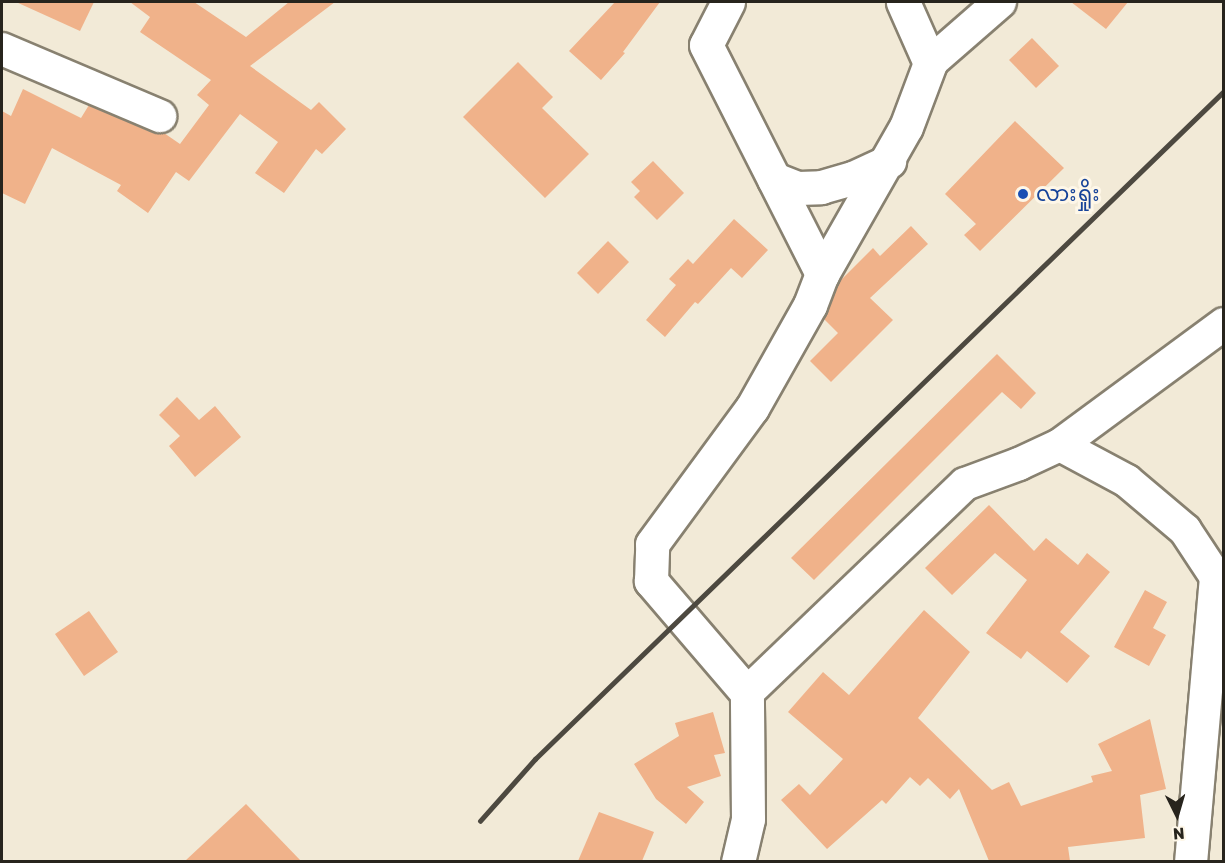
<!DOCTYPE html>
<meta charset="utf-8">
<style>
body{margin:0}
#map{position:relative;width:1225px;height:863px;overflow:hidden;background:#f2ead7;font-family:Rubik,"Noto Sans Myanmar",sans-serif}
div>[style]{position:absolute}
.building>*{inset:0;background:#f0b28a}
.roads{filter:drop-shadow(2px 0 #888170) drop-shadow(-2px 0 #888170) drop-shadow(0 2px #888170) drop-shadow(0 -2px #888170)}
.street>*{height:32px;margin:-16px;padding:0 16px;transform-origin:16px;border-radius:16px;background:#fff}
.secondary>*{height:33px;margin:-16.5px;padding:0 16.5px;transform-origin:16.5px;border-radius:16.5px;background:#fff}
.rail>*{height:4.5px;margin:-2.25px;padding:0 2.25px;transform-origin:2.25px;border-radius:2.25px;background:#4d4940}
.dots>*{width:16px;height:16px;translate:-50% -50%;box-sizing:border-box;border:3px solid #fef7e8;border-radius:50%}
span{translate:-50% -50%;white-space:nowrap;text-align:center;line-height:1.15;-webkit-text-stroke:6px #fef7e8;paint-order:stroke}
.transit-label{font-size:21px;color:#164399}
.left{translate:0 -50%;text-align:left}
.frame{position:absolute;inset:0;border:3px solid #27241d;pointer-events:none}
.north{position:absolute;left:1147px;top:785px;width:60px;height:60px;-webkit-text-stroke:4px #fef7e8;paint-order:stroke;rotate:175deg;font-size:16px;font-weight:700;line-height:24px;text-align:center;color:#27241d}
.north::after{content:'';display:block;margin:auto;width:21px;height:27px;background:#27241d;clip-path:polygon(50% 0,100% 100%,50% 72%,0 100%)}
</style>
<div id="map">
<div class="building">
<div style="clip-path:polygon(16px 2px,94px 2px,80px 31px)"></div>
<div style="clip-path:polygon(130px 2px,194px 2px,246px 37px,289px 2px,335px 2px,250px 66px,311px 110px,319px 102px,346px 129px,322px 154px,316px 149px,284px 193px,255px 173px,278px 142px,240px 114px,189px 181px,176px 172px,148px 213px,117px 191px,121px 185px,52px 148px,25px 204px,2px 193px,2px 111px,11px 116px,23px 89px,81px 118px,89px 105px,153px 133px,164px 133px,180px 144px,209px 105px,197px 95px,211px 80px,140px 32px,150px 17px)"></div>
<div style="clip-path:polygon(615px 2px,660px 2px,623px 52px,625px 53px,601px 80px,569px 51px)"></div>
<div style="clip-path:polygon(1071px 2px,1128px 2px,1106px 29px)"></div>
<div style="clip-path:polygon(1032px 38px,1059px 66px,1036px 88px,1009px 60px)"></div>
<div style="clip-path:polygon(518px 62px,553px 97px,542px 108px,589px 154px,545px 198px,463px 117px)"></div>
<div style="clip-path:polygon(1015px 121px,1064px 168px,980px 251px,964px 235px,976px 224px,945px 194px)"></div>
<div style="clip-path:polygon(653px 161px,684px 193px,657px 220px,634px 197px,640px 191px,631px 182px)"></div>
<div style="clip-path:polygon(734px 219px,768px 250px,742px 278px,731px 268px,698px 304px,695px 302px,665px 337px,646px 320px,676px 285px,669px 279px,688px 259px,693px 264px)"></div>
<div style="clip-path:polygon(911px 226px,928px 244px,870px 298px,893px 320px,831px 382px,810px 361px,838px 333px,824px 319px,839px 282px,873px 248px,880px 256px)"></div>
<div style="clip-path:polygon(608px 241px,629px 262px,598px 294px,577px 273px)"></div>
<div style="clip-path:polygon(997px 354px,1036px 393px,1021px 409px,1002px 392px,814px 580px,791px 558px)"></div>
<div style="clip-path:polygon(177px 397px,199px 420px,215px 406px,241px 437px,195px 477px,169px 446px,180px 436px,159px 415px)"></div>
<div style="clip-path:polygon(989px 505px,1034px 551px,1046px 538px,1078px 565px,1087px 553px,1110px 572px,1060px 632px,1090px 656px,1067px 683px,1027px 651px,1021px 659px,986px 633px,1027px 580px,995px 553px,952px 595px,925px 568px)"></div>
<div style="clip-path:polygon(1145px 590px,1167px 602px,1153px 628px,1166px 635px,1149px 666px,1114px 647px)"></div>
<div style="clip-path:polygon(924px 610px,970px 652px,918px 718px,992px 790px,1009px 782px,1021px 806px,1093px 782px,1091px 776px,1112px 771px,1098px 744px,1150px 719px,1166px 789px,1140px 795px,1145px 838px,1068px 847px,1070px 861px,989px 861px,959px 789px,950px 799px,928px 778px,920px 786px,910px 777px,886px 804px,882px 800px,827px 849px,781px 800px,799px 784px,810px 795px,843px 759px,788px 712px,823px 672px,849px 695px)"></div>
<div style="clip-path:polygon(89px 611px,118px 652px,84px 676px,55px 634px)"></div>
<div style="clip-path:polygon(713px 712px,725px 753px,714px 755px,721px 776px,687px 787px,704px 802px,686px 824px,656px 799px,634px 764px,679px 736px,675px 723px)"></div>
<div style="clip-path:polygon(246px 804px,301px 861px,185px 861px)"></div>
<div style="clip-path:polygon(599px 812px,654px 832px,642px 861px,578px 861px)"></div>
</div>
<div class="roads">
<div class="street">
<div style="left:2px;top:49px;width:172px;rotate:23deg"></div>
<div style="left:930px;top:63px;width:93px;rotate:-41.1deg"></div>
<div style="left:1060px;top:445px;width:76px;rotate:28.2deg"></div>
<div style="left:1127px;top:481px;width:76px;rotate:40.2deg"></div>
<div style="left:1185px;top:530px;width:56px;rotate:56.6deg"></div>
<div style="left:1216px;top:577px;width:286px;rotate:95deg"></div>
<div style="left:747px;top:693px;width:302px;rotate:-43.8deg"></div>
<div style="left:965px;top:484px;width:58px;rotate:-20.3deg"></div>
<div style="left:1019px;top:464px;width:45px;rotate:-24.9deg"></div>
<div style="left:1060px;top:445px;width:204px;rotate:-36.4deg"></div>
</div>
<div class="secondary">
<div style="left:728px;top:2px;width:48px;rotate:117.1deg"></div>
<div style="left:706px;top:45px;width:257px;rotate:63.1deg"></div>
<div style="left:774px;top:179px;width:26px;rotate:21deg"></div>
<div style="left:798px;top:188px;width:23px;rotate:-2deg"></div>
<div style="left:821px;top:187px;width:33px;rotate:-16deg"></div>
<div style="left:853px;top:178px;width:40px;rotate:-25deg"></div>
<div style="left:738px;top:862px;width:44px;rotate:-76.9deg"></div>
<div style="left:748px;top:819px;width:126px;rotate:-90.5deg"></div>
<div style="left:747px;top:693px;width:148px;rotate:-130.6deg"></div>
<div style="left:651px;top:581px;width:37px;rotate:-88deg"></div>
<div style="left:652px;top:544px;width:169px;rotate:-53.7deg"></div>
<div style="left:752px;top:408px;width:118px;rotate:-60.6deg"></div>
<div style="left:810px;top:305px;width:33px;rotate:-69deg"></div>
<div style="left:822px;top:274px;width:169px;rotate:-60.3deg"></div>
<div style="left:906px;top:127px;width:68px;rotate:-69.4deg"></div>
<div style="left:930px;top:63px;width:67px;rotate:-113.9deg"></div>
</div>
</div>
<div class="rail">
<div style="left:480px;top:821px;width:83px;rotate:-48.4deg"></div>
<div style="left:535px;top:759px;width:960px;rotate:-44.11deg"></div>
</div>
<div class="dots">
<div style="left:1023px;top:194px;background:#1a4fb4"></div>
</div>
<div class="transit-label">
<span class="left" style="left:1036px;top:194px">လားရှိုး</span>
</div>
<div class="frame"></div>
<div class="north">N</div>
</div>
